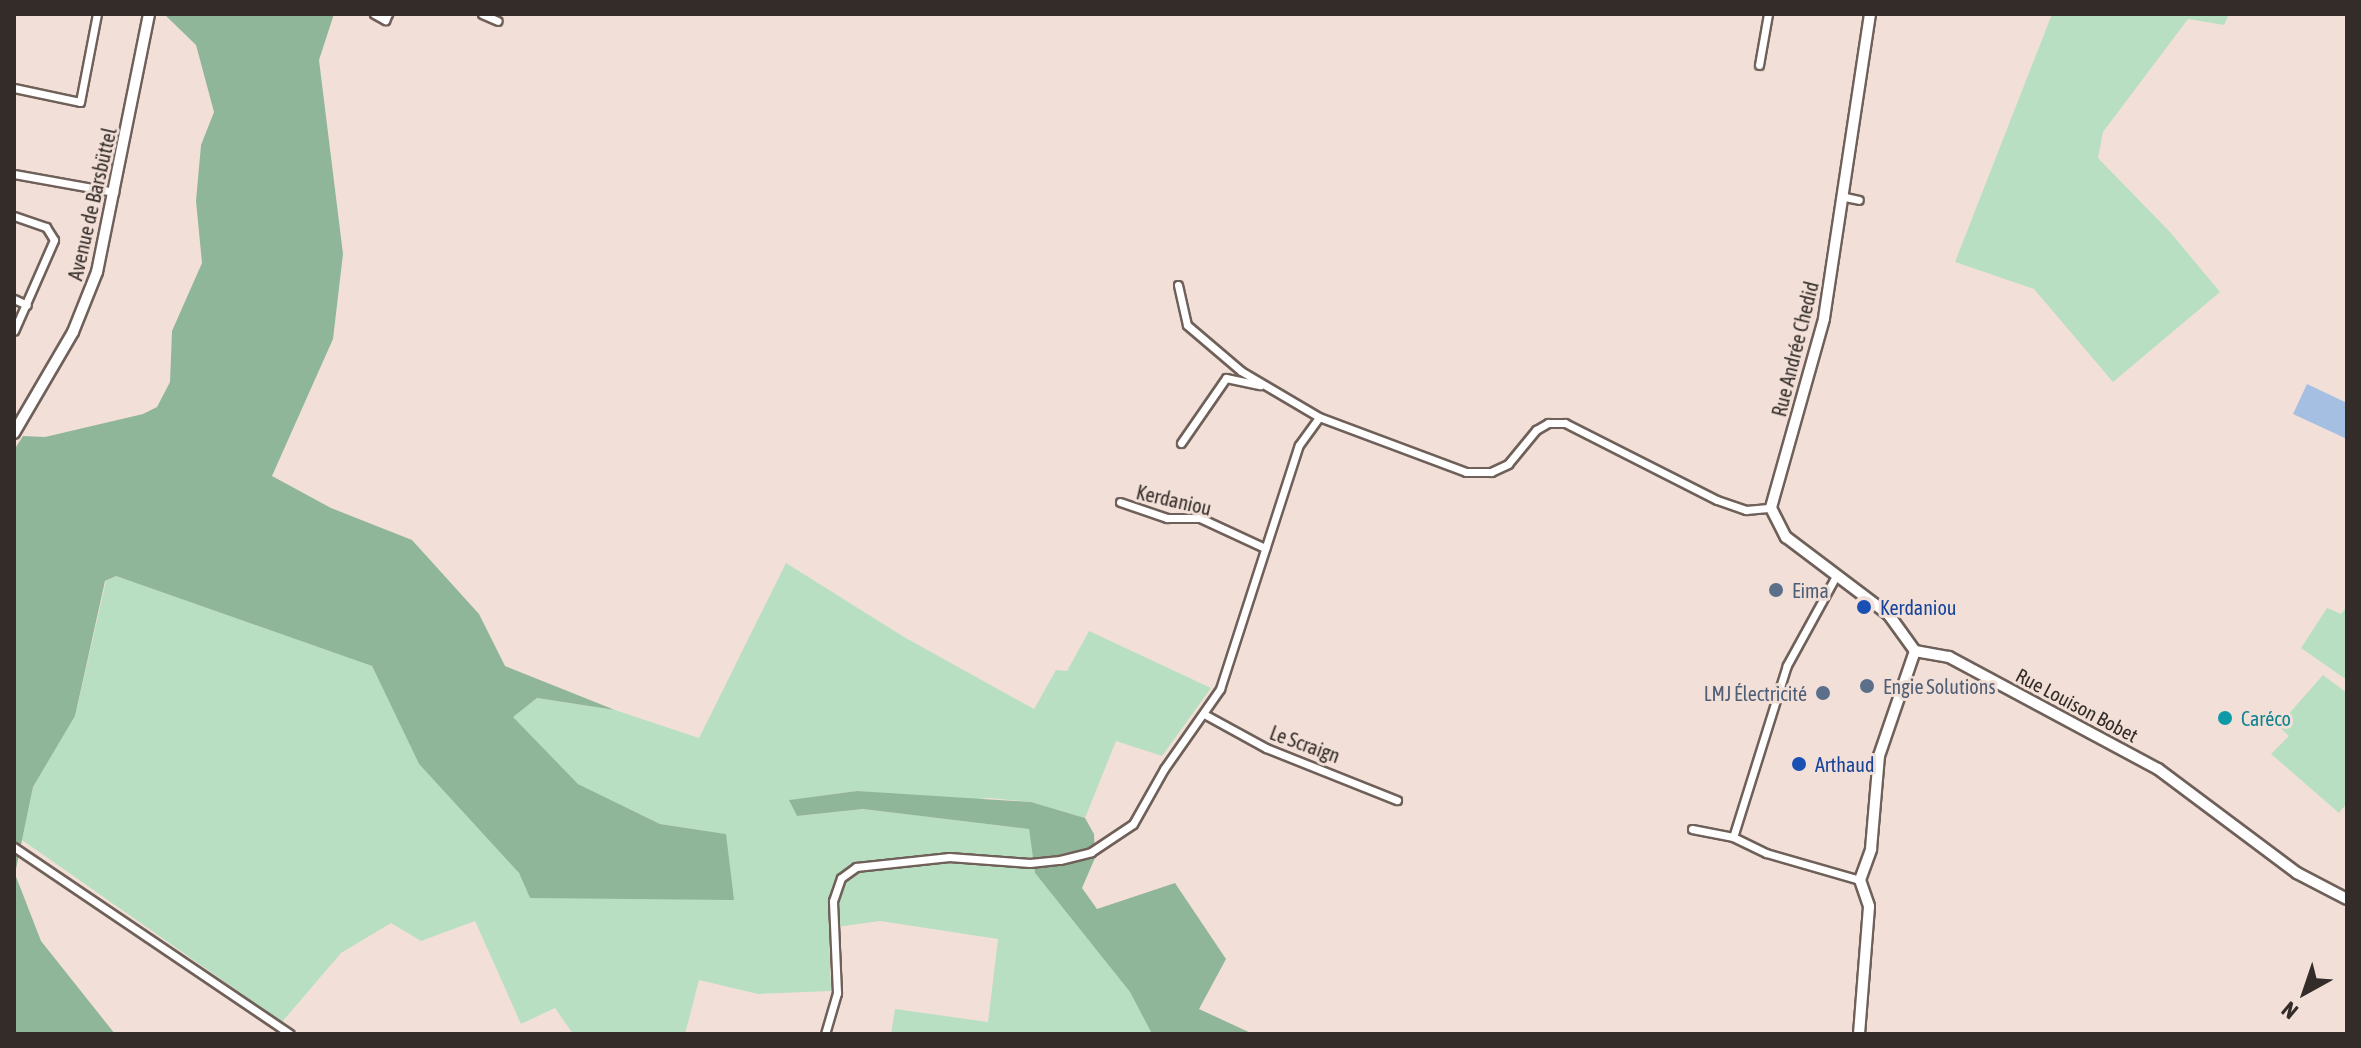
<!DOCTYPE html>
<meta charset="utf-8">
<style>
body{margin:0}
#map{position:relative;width:2361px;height:1048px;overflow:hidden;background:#f2e0d8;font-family:"Asap Condensed",sans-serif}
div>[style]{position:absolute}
.green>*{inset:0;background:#b9dfc3}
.forest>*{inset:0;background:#90b699}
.water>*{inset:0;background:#a4bfe2}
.roads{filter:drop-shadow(2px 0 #6f6059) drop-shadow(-2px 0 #6f6059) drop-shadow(0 2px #6f6059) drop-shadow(0 -2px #6f6059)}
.street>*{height:7px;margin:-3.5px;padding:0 3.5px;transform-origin:3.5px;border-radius:3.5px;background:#fff}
.secondary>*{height:10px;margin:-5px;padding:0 5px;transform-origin:5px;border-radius:5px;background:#fff}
.dots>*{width:22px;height:22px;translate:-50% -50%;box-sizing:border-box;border:4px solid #f2e0d8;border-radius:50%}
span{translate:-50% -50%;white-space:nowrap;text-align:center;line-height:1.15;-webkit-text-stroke:6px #f2e0d8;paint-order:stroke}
.street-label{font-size:20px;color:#332c29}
.service-label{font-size:20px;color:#4e5e75}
.left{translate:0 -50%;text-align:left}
.right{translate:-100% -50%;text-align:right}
.transit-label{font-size:20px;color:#164399}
.culture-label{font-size:20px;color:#0d838f}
.frame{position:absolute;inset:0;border:16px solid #332c29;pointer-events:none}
.north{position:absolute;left:2265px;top:952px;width:80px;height:80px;-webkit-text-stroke:6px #f2e0d8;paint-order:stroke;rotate:220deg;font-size:22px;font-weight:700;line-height:32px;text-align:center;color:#332c29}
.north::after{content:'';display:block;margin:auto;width:28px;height:36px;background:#332c29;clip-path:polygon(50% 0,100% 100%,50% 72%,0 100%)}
</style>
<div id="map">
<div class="green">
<div style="clip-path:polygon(2052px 14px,2229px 14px,2224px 25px,2188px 19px,2103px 132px,2098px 158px,2170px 232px,2220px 292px,2113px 382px,2034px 289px,1955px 262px)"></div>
<div style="clip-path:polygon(786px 563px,904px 637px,1034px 709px,1056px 670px,1067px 671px,1089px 631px,1211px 688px,1162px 756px,1116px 741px,1085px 818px,1031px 802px,988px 798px,960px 801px,857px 791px,790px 800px,797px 816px,863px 809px,1029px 829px,1035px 873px,1130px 992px,1152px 1034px,891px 1034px,895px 1009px,988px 1022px,998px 939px,880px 921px,829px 928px,831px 991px,758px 994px,699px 980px,685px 1034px,573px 1034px,555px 1008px,521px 1024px,475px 921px,421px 941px,391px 923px,341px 953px,282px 1022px,22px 840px,33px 787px,75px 716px,106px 581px,116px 576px,372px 666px,419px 764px,519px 873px,530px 898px,726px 834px,660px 824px,578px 784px,512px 717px,537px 698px,615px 710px,699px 738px)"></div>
<div style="clip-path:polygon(2347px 606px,2347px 680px,2301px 648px,2327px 608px,2341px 614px)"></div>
<div style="clip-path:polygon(2323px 675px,2347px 693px,2347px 803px,2339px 813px,2271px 754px,2289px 736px,2278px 726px)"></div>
</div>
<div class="forest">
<div style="clip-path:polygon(164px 14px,334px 14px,319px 60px,343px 254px,333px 339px,272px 476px,331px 508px,412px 540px,479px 614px,505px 666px,615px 710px,537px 698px,513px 717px,578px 784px,660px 824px,726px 834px,734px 900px,530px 898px,519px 873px,419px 764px,372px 666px,116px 576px,105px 581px,75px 716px,33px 787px,15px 874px,41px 941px,115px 1034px,14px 1034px,14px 450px,23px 436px,45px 437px,143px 414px,157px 407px,170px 382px,172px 331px,202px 263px,196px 201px,201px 145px,214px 112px,196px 45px)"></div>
<div style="clip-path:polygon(857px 791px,1031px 802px,1085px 818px,1094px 834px,1095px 858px,1082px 888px,1097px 909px,1175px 883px,1226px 959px,1199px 1009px,1253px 1034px,1152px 1034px,1130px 992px,1035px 873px,1029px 829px,863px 809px,797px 816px,789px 800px)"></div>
</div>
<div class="water">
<div style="clip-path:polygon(2307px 384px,2347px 403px,2347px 439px,2293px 414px)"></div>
</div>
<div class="roads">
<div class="street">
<div style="left:374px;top:14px;width:13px;rotate:29deg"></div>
<div style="left:385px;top:20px;width:7px;rotate:-63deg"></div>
<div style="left:482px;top:14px;width:17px;rotate:24deg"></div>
<div style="left:1759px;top:65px;width:52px;rotate:-80deg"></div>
<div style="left:14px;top:88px;width:67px;rotate:12deg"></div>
<div style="left:80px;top:102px;width:90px;rotate:-79.1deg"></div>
<div style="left:14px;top:174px;width:102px;rotate:10.2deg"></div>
<div style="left:1845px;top:197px;width:14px;rotate:12deg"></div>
<div style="left:14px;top:216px;width:34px;rotate:19deg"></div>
<div style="left:46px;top:227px;width:15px;rotate:58deg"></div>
<div style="left:54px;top:240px;width:99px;rotate:113.7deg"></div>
<div style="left:1178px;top:285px;width:41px;rotate:77.3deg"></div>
<div style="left:1187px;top:325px;width:71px;rotate:40.4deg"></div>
<div style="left:1241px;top:371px;width:91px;rotate:30.5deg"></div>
<div style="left:14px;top:299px;width:14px;rotate:25deg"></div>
<div style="left:1181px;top:443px;width:79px;rotate:-55.3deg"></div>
<div style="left:1226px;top:378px;width:35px;rotate:12deg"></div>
<div style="left:1120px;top:502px;width:50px;rotate:18.8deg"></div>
<div style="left:1167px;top:518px;width:33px"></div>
<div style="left:1200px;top:518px;width:72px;rotate:24.8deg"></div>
<div style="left:1836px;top:576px;width:102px;rotate:118.8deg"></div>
<div style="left:1787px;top:665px;width:180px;rotate:107.4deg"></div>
<div style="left:1733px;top:837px;width:37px;rotate:26deg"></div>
<div style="left:1766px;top:853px;width:98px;rotate:16deg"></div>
<div style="left:1204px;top:714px;width:71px;rotate:28.7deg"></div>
<div style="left:1266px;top:748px;width:141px;rotate:21.7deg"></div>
<div style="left:1692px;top:829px;width:42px;rotate:11deg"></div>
<div style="left:14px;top:847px;width:333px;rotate:34.1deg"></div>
<div style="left:825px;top:1034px;width:43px;rotate:-73.7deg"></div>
<div style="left:837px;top:993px;width:92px;rotate:-92.5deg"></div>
<div style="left:833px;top:901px;width:24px;rotate:-71deg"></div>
<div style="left:841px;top:878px;width:19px;rotate:-36deg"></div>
<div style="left:856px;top:867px;width:94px;rotate:-6.1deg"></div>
<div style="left:949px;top:857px;width:81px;rotate:4.2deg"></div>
<div style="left:1030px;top:863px;width:30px;rotate:-6deg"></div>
<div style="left:1060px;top:860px;width:32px;rotate:-14deg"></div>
<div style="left:1091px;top:852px;width:50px;rotate:-33.7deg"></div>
<div style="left:1133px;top:824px;width:63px;rotate:-60.6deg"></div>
<div style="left:1164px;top:769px;width:98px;rotate:-55deg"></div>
<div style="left:1220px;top:689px;width:256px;rotate:-72.1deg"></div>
<div style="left:1299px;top:445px;width:34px;rotate:-54deg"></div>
<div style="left:1319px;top:417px;width:157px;rotate:20.5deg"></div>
<div style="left:1466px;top:472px;width:25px"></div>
<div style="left:1491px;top:472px;width:19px;rotate:-25deg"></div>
<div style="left:1508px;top:464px;width:44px;rotate:-50.5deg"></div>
<div style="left:1536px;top:430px;width:14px;rotate:-30deg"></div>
<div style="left:1548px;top:423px;width:17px"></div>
<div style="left:1565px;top:423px;width:170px;rotate:26.9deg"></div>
<div style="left:1717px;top:500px;width:31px;rotate:19deg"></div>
<div style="left:1746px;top:510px;width:25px;rotate:-5deg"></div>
</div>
<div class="secondary">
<div style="left:1870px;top:14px;width:308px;rotate:98.6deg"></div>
<div style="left:1824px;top:319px;width:196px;rotate:105.7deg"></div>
<div style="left:1771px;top:508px;width:33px;rotate:63deg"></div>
<div style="left:1786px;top:537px;width:129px;rotate:37.1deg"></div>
<div style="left:1889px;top:615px;width:44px;rotate:54.2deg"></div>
<div style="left:14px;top:433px;width:117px;rotate:-59.7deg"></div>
<div style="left:73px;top:332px;width:65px;rotate:-68.2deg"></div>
<div style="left:97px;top:272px;width:263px;rotate:-78.6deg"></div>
<div style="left:1915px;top:651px;width:35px;rotate:10deg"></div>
<div style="left:1949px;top:657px;width:237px;rotate:28.2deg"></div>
<div style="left:2158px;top:769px;width:174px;rotate:36.8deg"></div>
<div style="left:2297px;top:873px;width:56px;rotate:27.5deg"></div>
<div style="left:1859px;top:1034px;width:128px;rotate:-85.5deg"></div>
<div style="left:1869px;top:906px;width:28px;rotate:-109deg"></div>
<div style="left:1860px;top:880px;width:33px;rotate:-70deg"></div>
<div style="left:1871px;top:849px;width:93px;rotate:-85.1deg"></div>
<div style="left:1879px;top:756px;width:111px;rotate:-71.1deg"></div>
</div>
</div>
<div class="dots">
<div style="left:1776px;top:590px;background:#5c6f8a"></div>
<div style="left:1864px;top:607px;background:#1a4fb4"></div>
<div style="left:1867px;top:686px;background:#5c6f8a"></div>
<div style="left:1823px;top:693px;background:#5c6f8a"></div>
<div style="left:2225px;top:718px;background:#0f9aa8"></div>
<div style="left:1799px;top:764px;background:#1a4fb4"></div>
</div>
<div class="street-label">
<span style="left:92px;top:204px;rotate:-77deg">Avenue de Barsbüttel</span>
<span style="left:1795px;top:349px;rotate:-76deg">Rue Andrée Chedid</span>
<span style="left:1174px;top:500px;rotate:13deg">Kerdaniou</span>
<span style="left:2077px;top:705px;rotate:28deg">Rue Louison Bobet</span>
<span style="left:1305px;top:744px;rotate:20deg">Le Scraign</span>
</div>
<div class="service-label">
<span class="left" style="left:1792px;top:590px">Eima</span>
<span class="left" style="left:1883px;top:686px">Engie Solutions</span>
<span class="right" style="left:1807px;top:693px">LMJ Électricité</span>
</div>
<div class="transit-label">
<span class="left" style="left:1880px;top:607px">Kerdaniou</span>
<span class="left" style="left:1815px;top:764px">Arthaud</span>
</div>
<div class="culture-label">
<span class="left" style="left:2241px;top:718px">Caréco</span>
</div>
<div class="frame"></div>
<div class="north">N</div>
</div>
